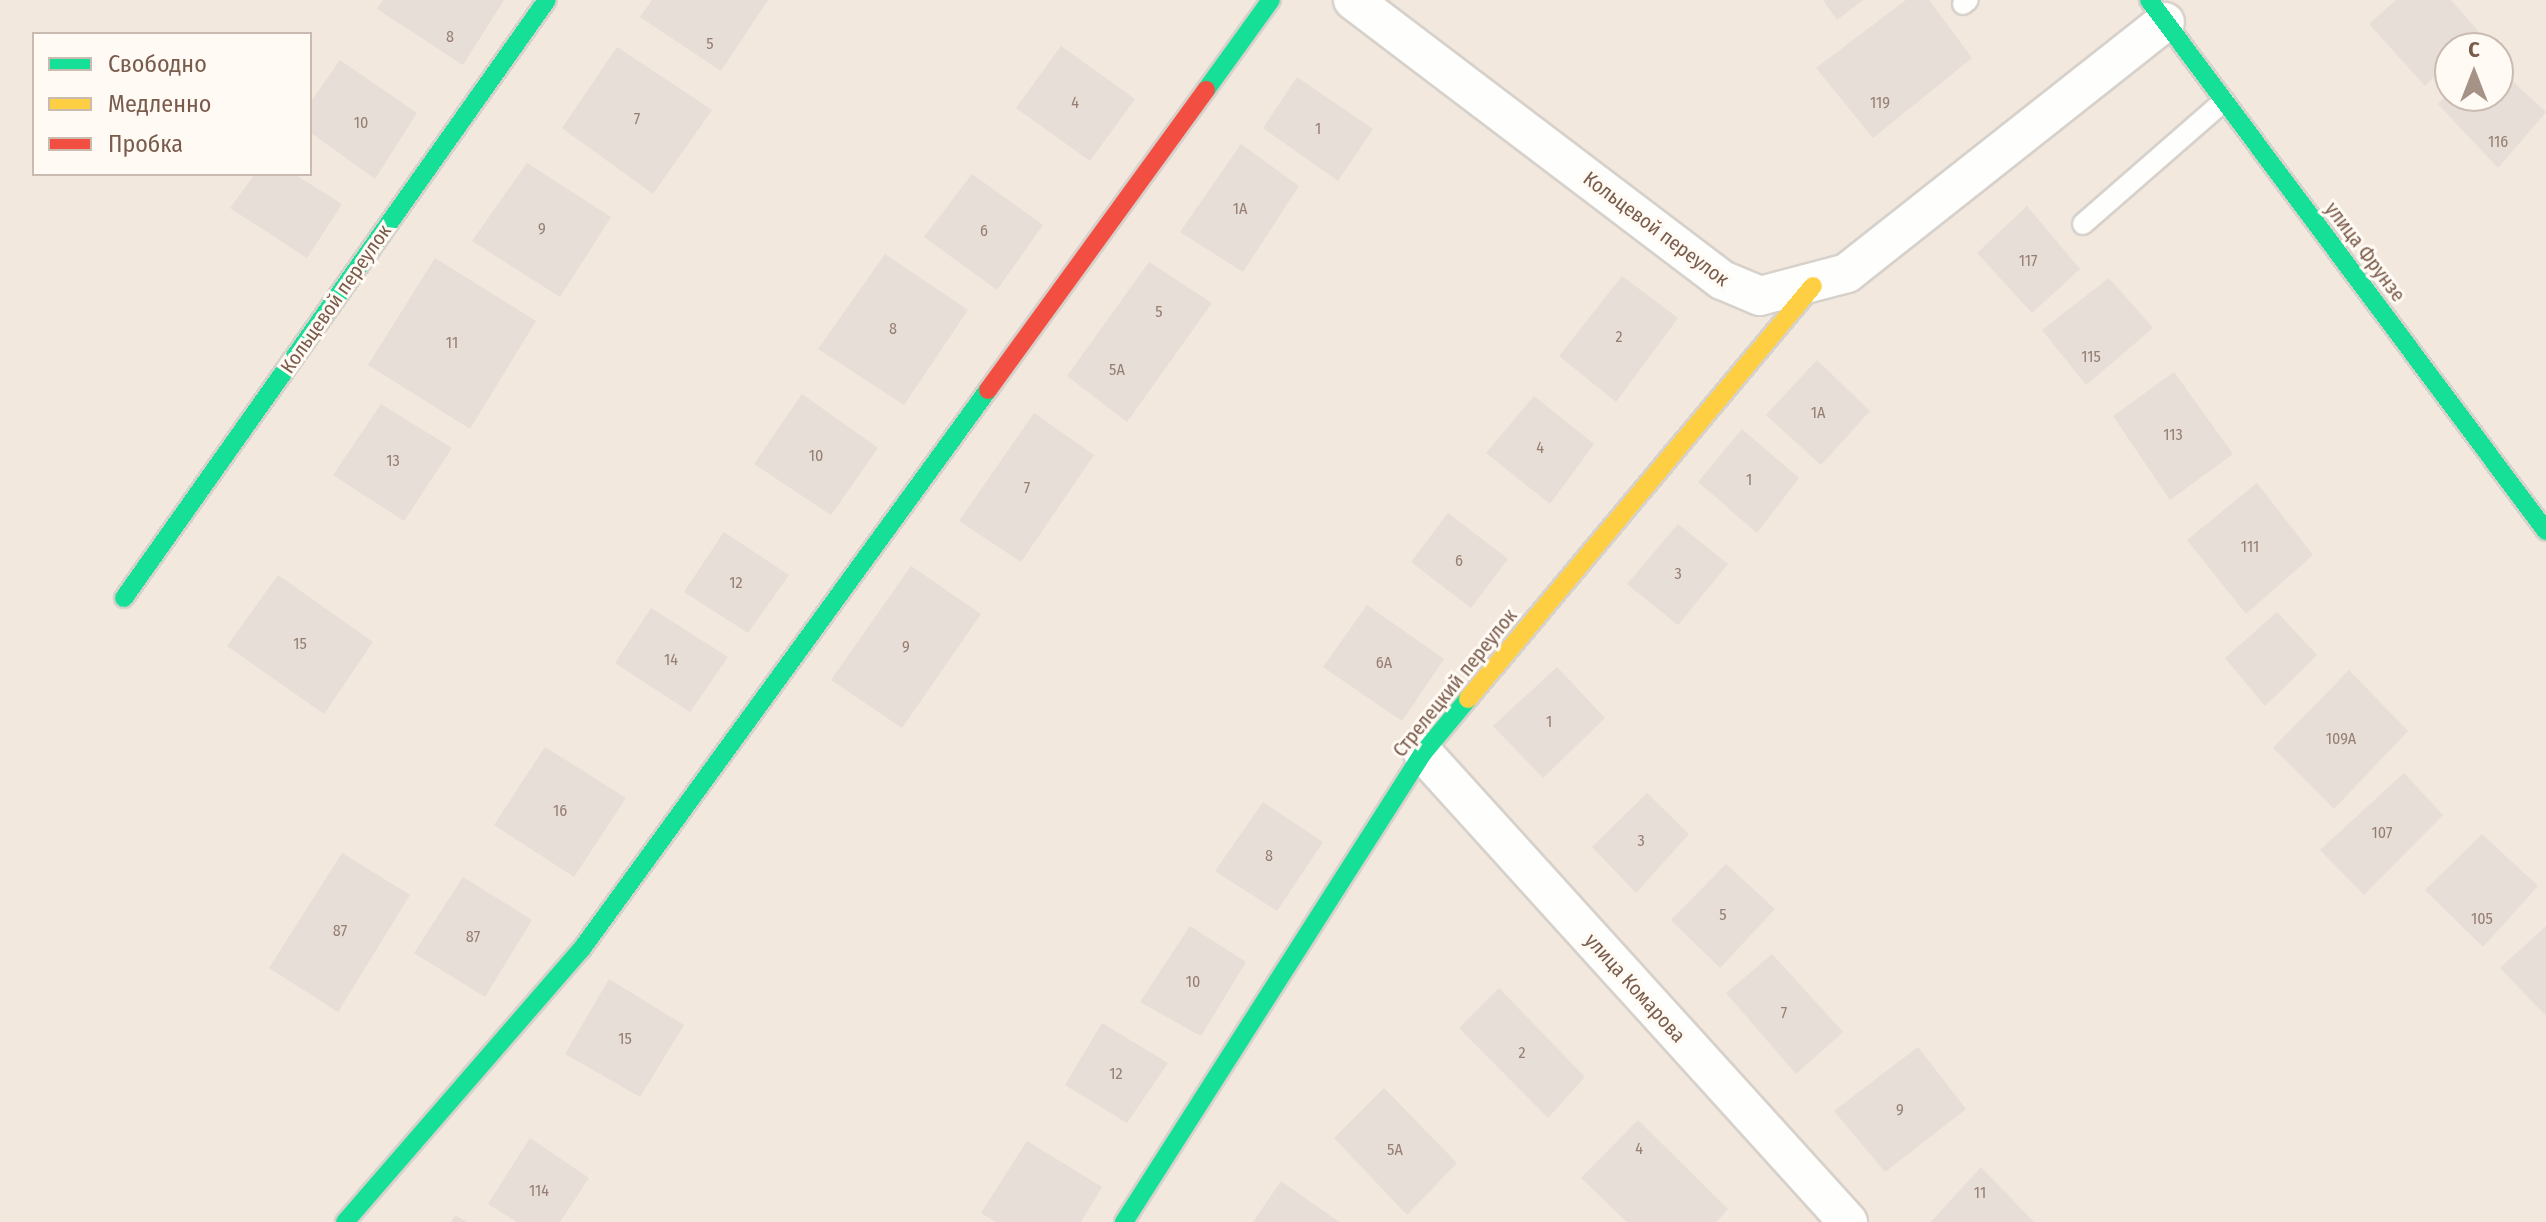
<!DOCTYPE html>
<meta charset="utf-8">
<style>
body{margin:0}
#map{position:relative;width:2546px;height:1222px;overflow:hidden;background:#f9f5f0;font-family:"Fira Sans Condensed",sans-serif}
div>[style]{position:absolute}
.residential>*{inset:0;background:#f2e8de}
.building>*{inset:0;background:#e6ded7}
.roads{filter:drop-shadow(2px 0 #d7d1cb) drop-shadow(-2px 0 #d7d1cb) drop-shadow(0 2px #d7d1cb) drop-shadow(0 -2px #d7d1cb)}
.lane>*{height:20px;margin:-10px;padding:0 10px;transform-origin:10px;border-radius:10px;background:#fefefd}
.street>*{height:38px;margin:-19px;padding:0 19px;transform-origin:19px;border-radius:19px;background:#fefefd}
.fast>*{height:18px;margin:-9px;padding:0 9px;transform-origin:9px;border-radius:9px;background:#16e098}
.slow>*{height:18px;margin:-9px;padding:0 9px;transform-origin:9px;border-radius:9px;background:#ffcf43}
.jam>*{height:18px;margin:-9px;padding:0 9px;transform-origin:9px;border-radius:9px;background:#f24e42}
span{translate:-50% -50%;white-space:nowrap;text-align:center;line-height:1.15;-webkit-text-stroke:6px #fffaf3;paint-order:stroke}
.number-label{font-size:16px;color:#977e72}
.number-label span{-webkit-text-stroke-width:0}
.street-label{font-size:20px;color:#7a5c4d}
.legend{position:absolute;left:32px;top:32px;width:280px;height:144px;box-sizing:border-box;background:#fffaf3;border:2px solid #cabbb1;margin:0;padding:10px 14px;list-style:none;font-size:24px;color:#7a5c4d}
.legend li{display:flex;align-items:center;gap:16px;height:40px}
.legend b{width:40px;border:2px solid #cabbb1}
.north{position:absolute;left:2434px;top:32px;width:80px;height:80px;box-sizing:border-box;background:#fffaf3;border:2px solid #cabbb1;border-radius:50%;rotate:0deg;font-size:22px;font-weight:700;line-height:32px;text-align:center;color:#7a5c4d}
.north::after{content:'';display:block;margin:auto;width:28px;height:36px;background:#a69286;clip-path:polygon(50% 0,100% 100%,50% 72%,0 100%)}
</style>
<div id="map">
<div class="residential">
<div style="clip-path:polygon(evenodd,0 0,2546px 0,2546px 1222px,0 1222px,0 0,34px 34px,310px 34px,310px 174px,34px 174px,34px 34px,0 0,2450px 48px,2498px 48px,2498px 96px,2450px 96px,2450px 48px)"></div>
</div>
<div class="building">
<div style="clip-path:polygon(383px 0,504px 0,463px 65px,377px 9px)"></div>
<div style="clip-path:polygon(652px 0,768px 0,721px 71px,640px 17px)"></div>
<div style="clip-path:polygon(1823px 0,1863px 0,1837px 20px)"></div>
<div style="clip-path:polygon(1906px 0,1929px 0,1972px 58px,1873px 138px,1816px 68px)"></div>
<div style="clip-path:polygon(2396px 0,2451px 0,2480px 33px,2465px 48px,2450px 48px,2450px 62px,2425px 86px,2369px 24px)"></div>
<div style="clip-path:polygon(1061px 46px,1135px 99px,1090px 161px,1016px 108px)"></div>
<div style="clip-path:polygon(617px 47px,712px 110px,653px 194px,562px 128px)"></div>
<div style="clip-path:polygon(340px 60px,417px 113px,375px 179px,310px 132px,310px 103px)"></div>
<div style="clip-path:polygon(2498px 68px,2546px 112px,2498px 168px,2438px 104px,2450px 92px,2498px 96px)"></div>
<div style="clip-path:polygon(1297px 77px,1373px 129px,1338px 181px,1263px 128px)"></div>
<div style="clip-path:polygon(1241px 144px,1299px 186px,1243px 272px,1180px 232px)"></div>
<div style="clip-path:polygon(527px 163px,611px 217px,560px 297px,472px 241px)"></div>
<div style="clip-path:polygon(255px 174px,294px 174px,342px 204px,307px 258px,230px 208px)"></div>
<div style="clip-path:polygon(972px 174px,1043px 225px,997px 290px,924px 237px)"></div>
<div style="clip-path:polygon(2027px 206px,2080px 269px,2032px 313px,1977px 253px)"></div>
<div style="clip-path:polygon(885px 254px,968px 310px,904px 405px,818px 349px)"></div>
<div style="clip-path:polygon(435px 258px,536px 321px,470px 429px,368px 365px)"></div>
<div style="clip-path:polygon(1149px 262px,1212px 303px,1127px 422px,1067px 376px)"></div>
<div style="clip-path:polygon(1622px 276px,1678px 318px,1616px 402px,1559px 356px)"></div>
<div style="clip-path:polygon(2109px 278px,2153px 328px,2086px 385px,2042px 330px)"></div>
<div style="clip-path:polygon(1817px 360px,1870px 411px,1821px 465px,1766px 415px)"></div>
<div style="clip-path:polygon(2174px 372px,2233px 454px,2170px 500px,2113px 416px)"></div>
<div style="clip-path:polygon(802px 394px,878px 448px,831px 515px,754px 464px)"></div>
<div style="clip-path:polygon(1534px 396px,1594px 444px,1550px 504px,1486px 453px)"></div>
<div style="clip-path:polygon(381px 404px,452px 448px,404px 521px,333px 475px)"></div>
<div style="clip-path:polygon(1034px 413px,1094px 455px,1021px 562px,959px 521px)"></div>
<div style="clip-path:polygon(1742px 429px,1799px 478px,1757px 533px,1698px 482px)"></div>
<div style="clip-path:polygon(2257px 483px,2313px 555px,2246px 614px,2187px 540px)"></div>
<div style="clip-path:polygon(1448px 513px,1508px 559px,1471px 608px,1411px 562px)"></div>
<div style="clip-path:polygon(1678px 524px,1728px 564px,1678px 625px,1627px 584px)"></div>
<div style="clip-path:polygon(724px 532px,789px 575px,748px 633px,684px 592px)"></div>
<div style="clip-path:polygon(911px 566px,981px 614px,902px 728px,831px 680px)"></div>
<div style="clip-path:polygon(278px 575px,373px 642px,324px 714px,227px 646px)"></div>
<div style="clip-path:polygon(1367px 605px,1444px 659px,1402px 721px,1323px 667px)"></div>
<div style="clip-path:polygon(651px 608px,728px 657px,690px 712px,615px 663px)"></div>
<div style="clip-path:polygon(2277px 612px,2317px 655px,2265px 706px,2225px 658px)"></div>
<div style="clip-path:polygon(1557px 667px,1605px 718px,1543px 778px,1493px 726px)"></div>
<div style="clip-path:polygon(2349px 670px,2408px 731px,2334px 809px,2273px 748px)"></div>
<div style="clip-path:polygon(545px 747px,626px 798px,574px 877px,494px 825px)"></div>
<div style="clip-path:polygon(2404px 773px,2443px 815px,2364px 895px,2320px 850px)"></div>
<div style="clip-path:polygon(1647px 793px,1689px 834px,1636px 893px,1592px 847px)"></div>
<div style="clip-path:polygon(1263px 802px,1323px 842px,1277px 911px,1215px 871px)"></div>
<div style="clip-path:polygon(2482px 834px,2538px 886px,2483px 947px,2425px 890px)"></div>
<div style="clip-path:polygon(342px 853px,410px 895px,338px 1012px,269px 968px)"></div>
<div style="clip-path:polygon(1726px 864px,1775px 909px,1720px 968px,1671px 920px)"></div>
<div style="clip-path:polygon(463px 877px,532px 920px,485px 997px,414px 953px)"></div>
<div style="clip-path:polygon(1190px 926px,1246px 962px,1201px 1036px,1140px 1002px)"></div>
<div style="clip-path:polygon(2546px 926px,2546px 1016px,2500px 968px)"></div>
<div style="clip-path:polygon(1772px 954px,1843px 1032px,1796px 1074px,1726px 993px)"></div>
<div style="clip-path:polygon(609px 979px,684px 1025px,640px 1097px,565px 1054px)"></div>
<div style="clip-path:polygon(1499px 988px,1585px 1077px,1548px 1118px,1459px 1028px)"></div>
<div style="clip-path:polygon(1102px 1023px,1168px 1063px,1127px 1123px,1065px 1085px)"></div>
<div style="clip-path:polygon(1918px 1047px,1966px 1109px,1885px 1172px,1834px 1111px)"></div>
<div style="clip-path:polygon(1384px 1088px,1457px 1163px,1407px 1215px,1334px 1138px)"></div>
<div style="clip-path:polygon(1638px 1120px,1728px 1209px,1716px 1222px,1627px 1222px,1581px 1178px)"></div>
<div style="clip-path:polygon(530px 1138px,589px 1178px,560px 1222px,517px 1222px,488px 1204px)"></div>
<div style="clip-path:polygon(1027px 1141px,1102px 1187px,1081px 1222px,996px 1222px,981px 1213px)"></div>
<div style="clip-path:polygon(1981px 1167px,2034px 1222px,1931px 1222px)"></div>
<div style="clip-path:polygon(1281px 1181px,1339px 1222px,1253px 1222px)"></div>
<div style="clip-path:polygon(455px 1215px,467px 1222px,451px 1222px)"></div>
</div>
<div class="roads">
<div class="lane">
<div style="left:1963px;top:4px;width:6px;rotate:-39deg"></div>
<div style="left:2083px;top:224px;width:187px;rotate:-41.1deg"></div>
</div>
<div class="street">
<div style="left:1353px;top:0;width:463px;rotate:37.2deg"></div>
<div style="left:1722px;top:280px;width:41px;rotate:22.8deg"></div>
<div style="left:1760px;top:296px;width:90px;rotate:-14.8deg"></div>
<div style="left:1847px;top:273px;width:405px;rotate:-38.3deg"></div>
<div style="left:1423px;top:753px;width:633px;rotate:47.82deg"></div>
</div>
<div class="fast">
<div style="left:2149px;top:0;width:663px;rotate:53.22deg"></div>
<div style="left:1206px;top:90px;width:111px;rotate:-54.2deg"></div>
<div style="left:124px;top:598px;width:732px;rotate:-54.73deg"></div>
<div style="left:345px;top:1222px;width:360px;rotate:-49.1deg"></div>
<div style="left:581px;top:950px;width:692px;rotate:-53.99deg"></div>
<div style="left:1124px;top:1222px;width:556px;rotate:-57.48deg"></div>
<div style="left:1423px;top:753px;width:70px;rotate:-50.2deg"></div>
</div>
<div class="slow">
<div style="left:1468px;top:699px;width:538px;rotate:-50.13deg"></div>
</div>
<div class="jam">
<div style="left:988px;top:390px;width:371px;rotate:-54deg"></div>
</div>
</div>
<div class="number-label">
<span style="left:450px;top:37px">8</span>
<span style="left:710px;top:44px">5</span>
<span style="left:1075px;top:103px">4</span>
<span style="left:1880px;top:103px">119</span>
<span style="left:637px;top:119px">7</span>
<span style="left:361px;top:123px">10</span>
<span style="left:1318px;top:129px">1</span>
<span style="left:2498px;top:142px">116</span>
<span style="left:1240px;top:209px">1А</span>
<span style="left:542px;top:229px">9</span>
<span style="left:984px;top:231px">6</span>
<span style="left:2028px;top:261px">117</span>
<span style="left:1159px;top:312px">5</span>
<span style="left:893px;top:329px">8</span>
<span style="left:1619px;top:337px">2</span>
<span style="left:452px;top:343px">11</span>
<span style="left:2091px;top:357px">115</span>
<span style="left:1117px;top:370px">5А</span>
<span style="left:1818px;top:413px">1А</span>
<span style="left:2173px;top:435px">113</span>
<span style="left:1540px;top:448px">4</span>
<span style="left:816px;top:456px">10</span>
<span style="left:393px;top:461px">13</span>
<span style="left:1749px;top:480px">1</span>
<span style="left:1027px;top:488px">7</span>
<span style="left:2250px;top:547px">111</span>
<span style="left:1459px;top:561px">6</span>
<span style="left:1678px;top:574px">3</span>
<span style="left:736px;top:583px">12</span>
<span style="left:300px;top:644px">15</span>
<span style="left:906px;top:647px">9</span>
<span style="left:671px;top:660px">14</span>
<span style="left:1384px;top:663px">6А</span>
<span style="left:1549px;top:722px">1</span>
<span style="left:2341px;top:739px">109А</span>
<span style="left:560px;top:811px">16</span>
<span style="left:2382px;top:833px">107</span>
<span style="left:1641px;top:841px">3</span>
<span style="left:1269px;top:856px">8</span>
<span style="left:1723px;top:915px">5</span>
<span style="left:2482px;top:919px">105</span>
<span style="left:340px;top:931px">87</span>
<span style="left:473px;top:937px">87</span>
<span style="left:1193px;top:982px">10</span>
<span style="left:1784px;top:1013px">7</span>
<span style="left:625px;top:1039px">15</span>
<span style="left:1522px;top:1053px">2</span>
<span style="left:1116px;top:1074px">12</span>
<span style="left:1900px;top:1110px">9</span>
<span style="left:1639px;top:1149px">4</span>
<span style="left:1395px;top:1150px">5А</span>
<span style="left:539px;top:1191px">114</span>
<span style="left:1980px;top:1193px">11</span>
</div>
<div class="street-label">
<span style="left:1656px;top:229px;rotate:37deg">Кольцевой переулок</span>
<span style="left:2365px;top:252px;rotate:53deg">улица Фрунзе</span>
<span style="left:336px;top:299px;rotate:-55deg">Кольцевой переулок</span>
<span style="left:1455px;top:683px;rotate:-51deg">Стрелецкий переулок</span>
<span style="left:1635px;top:988px;rotate:48deg">улица Комарова</span>
</div>
<ul class="legend">
<li><b style="height:10px;background:#16e098"></b>Свободно</li>
<li><b style="height:10px;background:#ffcf43"></b>Медленно</li>
<li><b style="height:10px;background:#f24e42"></b>Пробка</li>
</ul>
<div class="north">С</div>
</div>
